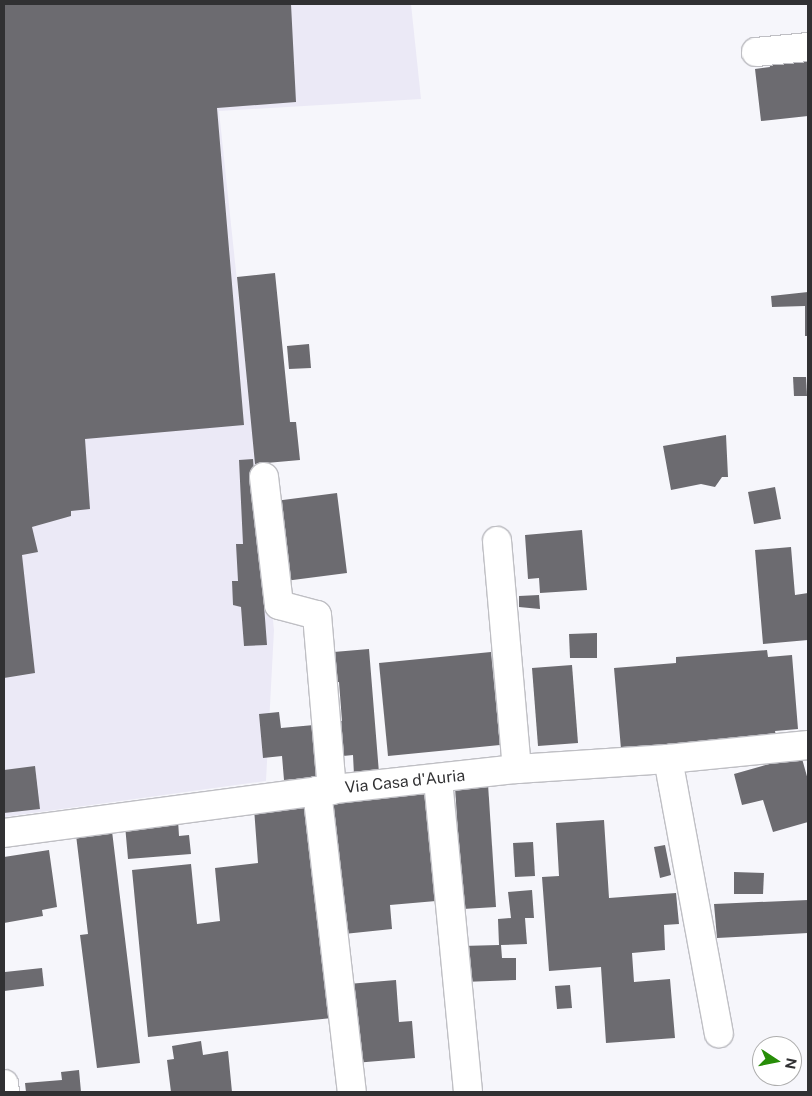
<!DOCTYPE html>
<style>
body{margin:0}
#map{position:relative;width:812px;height:1096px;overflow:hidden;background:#f6f6fb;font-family:"Public Sans",sans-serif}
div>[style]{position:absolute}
.built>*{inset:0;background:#ebe9f6}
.building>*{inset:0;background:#6c6b70}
.roads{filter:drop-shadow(1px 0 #bfbfc4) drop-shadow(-1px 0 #bfbfc4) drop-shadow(0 1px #bfbfc4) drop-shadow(0 -1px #bfbfc4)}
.minor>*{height:28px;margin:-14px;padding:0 14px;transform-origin:14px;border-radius:14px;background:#fff}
span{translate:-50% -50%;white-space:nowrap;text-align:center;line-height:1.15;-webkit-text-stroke:5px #fff;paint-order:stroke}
.street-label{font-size:16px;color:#313133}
.frame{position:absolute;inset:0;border:5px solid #313133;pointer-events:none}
.north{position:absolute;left:752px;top:1036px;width:50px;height:50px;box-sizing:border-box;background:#fff;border:1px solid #adadad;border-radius:50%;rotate:101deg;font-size:14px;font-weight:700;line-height:20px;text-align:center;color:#313133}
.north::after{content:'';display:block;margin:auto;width:18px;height:22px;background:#278d08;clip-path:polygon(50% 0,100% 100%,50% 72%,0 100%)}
</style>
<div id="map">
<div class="built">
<div style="clip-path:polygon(4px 4px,411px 4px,421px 99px,219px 111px,274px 630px,266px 781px,4px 817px)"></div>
</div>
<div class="building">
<div style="clip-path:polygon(4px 4px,291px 4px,296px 102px,217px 108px,244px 425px,85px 439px,90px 509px,71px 511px,71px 516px,32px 527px,38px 552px,22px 555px,35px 673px,4px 678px)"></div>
<div style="clip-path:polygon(808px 55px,808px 116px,761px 121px,755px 69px,770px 67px,769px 60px)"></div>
<div style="clip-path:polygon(275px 273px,290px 422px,296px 422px,300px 460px,255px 464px,237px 277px)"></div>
<div style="clip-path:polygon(808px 292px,808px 336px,805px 336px,805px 306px,772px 307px,771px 296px)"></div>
<div style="clip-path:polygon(309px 344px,311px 368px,289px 369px,287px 346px)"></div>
<div style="clip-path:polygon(793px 377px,806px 377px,807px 396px,794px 396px)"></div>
<div style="clip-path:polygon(726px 435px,728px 477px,722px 477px,715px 487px,701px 484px,671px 490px,663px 446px)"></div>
<div style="clip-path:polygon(253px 459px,267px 645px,244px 646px,241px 607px,233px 605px,232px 581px,238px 581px,236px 544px,243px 544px,239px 460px)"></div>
<div style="clip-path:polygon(775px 487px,781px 519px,754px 524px,748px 492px)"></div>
<div style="clip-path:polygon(337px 493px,347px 573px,285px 581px,275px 501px)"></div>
<div style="clip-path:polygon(582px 530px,587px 590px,540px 593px,539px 578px,528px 579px,525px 535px)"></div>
<div style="clip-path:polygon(791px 547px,795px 595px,808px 593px,808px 640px,763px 644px,755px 550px)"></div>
<div style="clip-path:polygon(539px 595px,540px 609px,519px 607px,519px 596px)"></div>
<div style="clip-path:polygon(597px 633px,597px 658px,570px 658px,569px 634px)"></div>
<div style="clip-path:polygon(369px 649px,379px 773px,354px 775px,353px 755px,333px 757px,330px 722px,342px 721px,339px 682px,324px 683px,322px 653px)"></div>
<div style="clip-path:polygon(767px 650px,768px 657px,792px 655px,798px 729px,775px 731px,776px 736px,621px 749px,614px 668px,676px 663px,676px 657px)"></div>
<div style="clip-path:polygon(491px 652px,500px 745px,388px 756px,379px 663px)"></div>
<div style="clip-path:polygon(572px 665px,578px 743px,538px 746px,532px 668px)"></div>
<div style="clip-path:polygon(279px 712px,281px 728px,314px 725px,318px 777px,284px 780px,282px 756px,263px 758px,259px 714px)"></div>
<div style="clip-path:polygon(801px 755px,808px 780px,808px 822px,773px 832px,763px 800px,742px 805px,734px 774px)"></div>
<div style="clip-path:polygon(35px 766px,40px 809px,4px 813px,4px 770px)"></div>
<div style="clip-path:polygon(488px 784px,496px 907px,463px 909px,455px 787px)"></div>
<div style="clip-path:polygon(426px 794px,436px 901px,390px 905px,392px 929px,344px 934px,326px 803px)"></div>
<div style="clip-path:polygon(307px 803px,332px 1018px,148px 1037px,132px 870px,191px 864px,197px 924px,220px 921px,215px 868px,258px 863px,254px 808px)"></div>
<div style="clip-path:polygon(178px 820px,179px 836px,189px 835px,191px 854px,128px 859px,125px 825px)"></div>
<div style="clip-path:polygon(604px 820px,609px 898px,676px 893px,679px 924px,664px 925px,665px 950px,632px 953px,634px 982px,670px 979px,675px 1038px,606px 1043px,601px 967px,549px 971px,542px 877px,559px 876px,556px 823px)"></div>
<div style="clip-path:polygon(112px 831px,140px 1063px,97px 1068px,80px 935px,88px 934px,76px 835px)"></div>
<div style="clip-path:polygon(533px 842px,535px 876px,515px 877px,513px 843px)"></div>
<div style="clip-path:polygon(665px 845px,671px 875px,660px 878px,654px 847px)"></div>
<div style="clip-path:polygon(49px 850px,57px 907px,42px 910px,43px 916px,4px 923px,4px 857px)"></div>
<div style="clip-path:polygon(734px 872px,764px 873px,763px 894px,734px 894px)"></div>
<div style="clip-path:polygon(532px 890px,534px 918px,525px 918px,527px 944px,501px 945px,502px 958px,516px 958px,516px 980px,463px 982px,462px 946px,499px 945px,498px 919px,511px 918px,508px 892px)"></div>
<div style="clip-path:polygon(808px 900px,808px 933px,717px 938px,714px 904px)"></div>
<div style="clip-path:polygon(42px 968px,44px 986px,4px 991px,5px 972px)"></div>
<div style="clip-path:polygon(396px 980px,399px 1022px,412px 1021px,415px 1058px,354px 1063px,348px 984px)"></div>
<div style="clip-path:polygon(570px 985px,572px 1008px,557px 1009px,555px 986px)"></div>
<div style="clip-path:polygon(201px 1041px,203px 1055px,228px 1051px,232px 1092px,171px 1092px,167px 1060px,174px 1059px,172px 1046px)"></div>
<div style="clip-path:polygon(79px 1070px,81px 1092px,26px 1092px,25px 1083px,62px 1080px,61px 1072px)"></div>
</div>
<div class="roads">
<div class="minor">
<div style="left:756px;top:52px;width:52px;rotate:-5.5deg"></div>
<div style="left:264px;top:477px;width:129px;rotate:83.3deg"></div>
<div style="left:279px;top:605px;width:39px;rotate:15deg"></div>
<div style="left:317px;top:615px;width:176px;rotate:85.1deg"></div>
<div style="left:497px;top:541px;width:229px;rotate:85deg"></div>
<div style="left:668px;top:759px;width:279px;rotate:79.5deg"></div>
<div style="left:438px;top:780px;width:313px;rotate:84.5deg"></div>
<div style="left:317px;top:791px;width:303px;rotate:83.4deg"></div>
<div style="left:4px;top:833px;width:316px;rotate:-7.6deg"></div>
<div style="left:317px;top:791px;width:201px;rotate:-6.3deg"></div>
<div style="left:517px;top:769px;width:151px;rotate:-3.8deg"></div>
<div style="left:668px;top:759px;width:141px;rotate:-5.7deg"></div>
<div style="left:4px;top:1084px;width:8px;rotate:83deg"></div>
</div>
</div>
<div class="street-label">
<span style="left:405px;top:782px;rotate:-6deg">Via Casa d'Auria</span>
</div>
<div class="frame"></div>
<div class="north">N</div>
</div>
